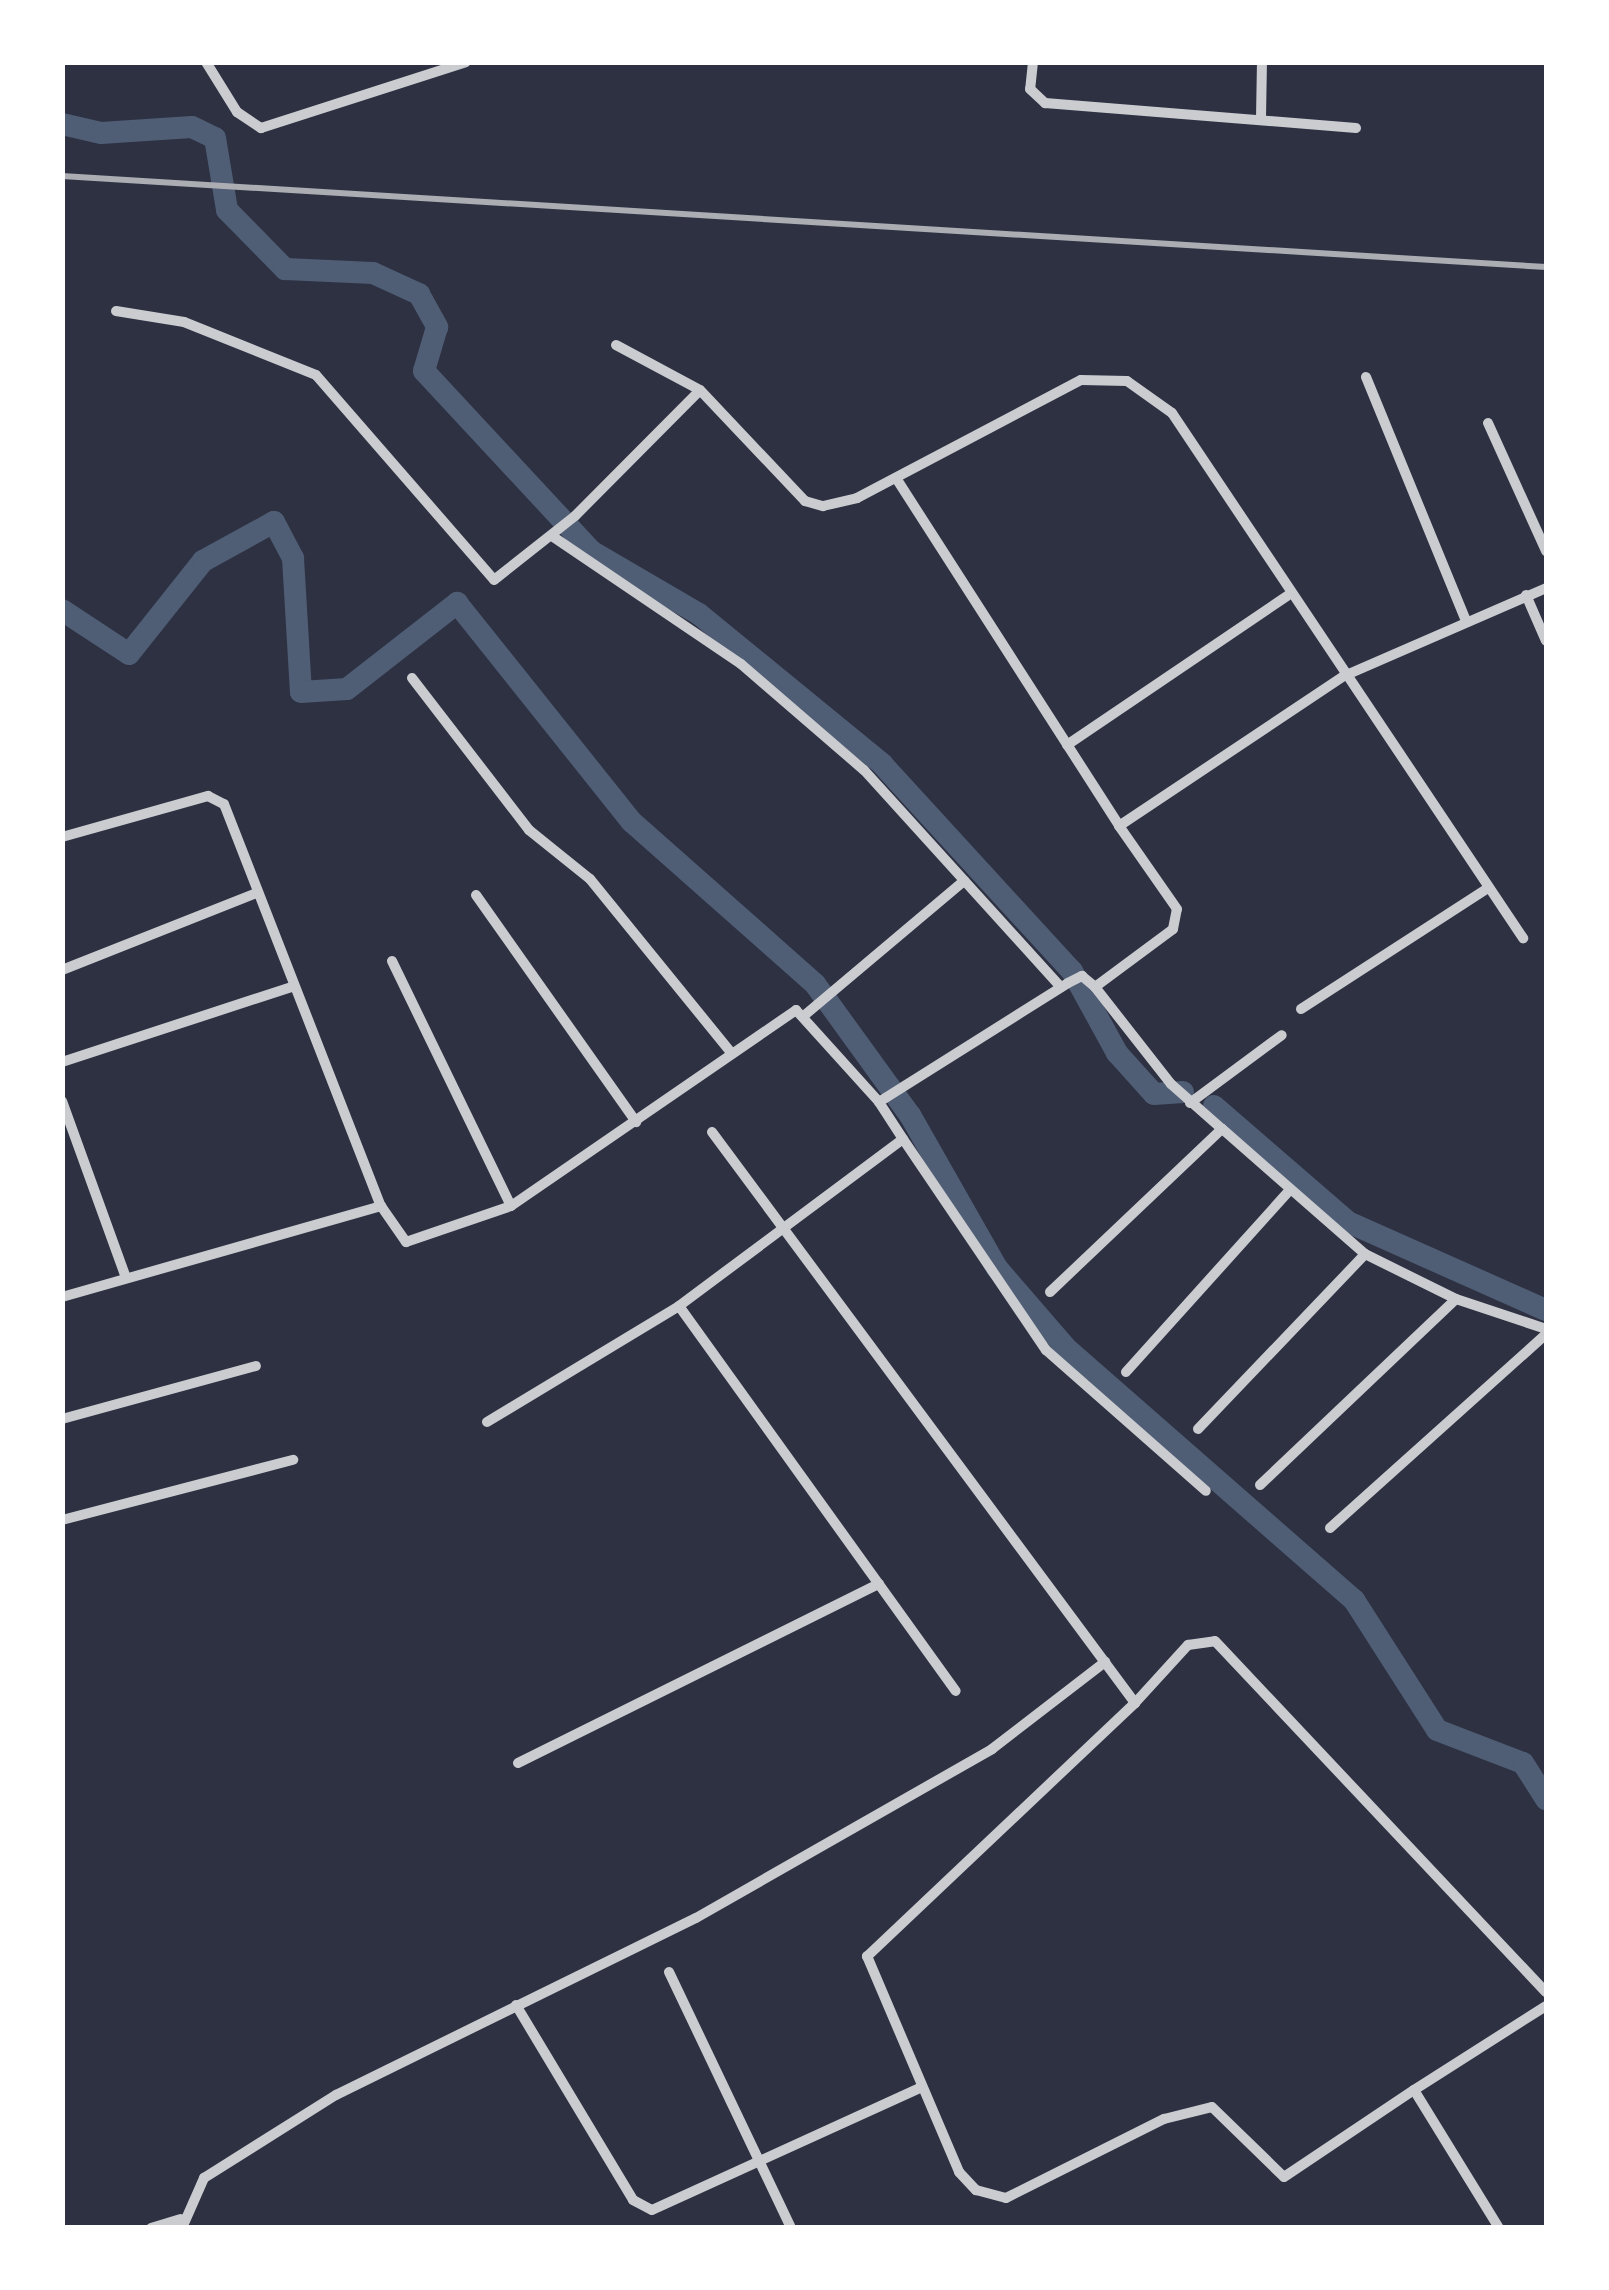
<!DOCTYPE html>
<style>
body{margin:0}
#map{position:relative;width:1609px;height:2290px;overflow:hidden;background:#2d3142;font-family:"Work Sans",sans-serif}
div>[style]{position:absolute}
.canal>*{height:22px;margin:-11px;padding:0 11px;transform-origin:11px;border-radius:11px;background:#4f5d75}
.minor>*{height:10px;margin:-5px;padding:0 5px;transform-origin:5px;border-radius:5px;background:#caccd0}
.rail>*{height:6px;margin:-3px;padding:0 3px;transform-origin:3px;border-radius:3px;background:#abadb3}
span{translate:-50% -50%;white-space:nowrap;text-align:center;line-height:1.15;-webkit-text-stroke:8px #fff;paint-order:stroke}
.frame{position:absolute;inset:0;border:65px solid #fff;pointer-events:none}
</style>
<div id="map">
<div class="canal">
<div style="left:62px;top:124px;width:40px;rotate:13deg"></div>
<div style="left:101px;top:133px;width:91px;rotate:-3.8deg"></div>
<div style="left:192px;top:127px;width:25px;rotate:26deg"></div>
<div style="left:215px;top:138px;width:73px;rotate:80.5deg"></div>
<div style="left:227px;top:210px;width:83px;rotate:45.5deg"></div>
<div style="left:285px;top:269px;width:88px;rotate:2.6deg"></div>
<div style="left:373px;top:273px;width:51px;rotate:24.5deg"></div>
<div style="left:419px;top:294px;width:38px;rotate:61deg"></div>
<div style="left:437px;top:327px;width:46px;rotate:106.5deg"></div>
<div style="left:424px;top:371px;width:246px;rotate:47.1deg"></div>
<div style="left:591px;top:551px;width:125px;rotate:30.3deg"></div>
<div style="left:699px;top:614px;width:237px;rotate:39.3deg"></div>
<div style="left:882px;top:764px;width:281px;rotate:47.5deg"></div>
<div style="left:1072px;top:971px;width:94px;rotate:61.2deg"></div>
<div style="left:1117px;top:1053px;width:55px;rotate:47.9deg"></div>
<div style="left:1154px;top:1094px;width:29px;rotate:-4deg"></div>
<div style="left:62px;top:610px;width:80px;rotate:33.3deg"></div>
<div style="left:129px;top:654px;width:119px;rotate:-51.5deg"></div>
<div style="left:203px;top:561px;width:81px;rotate:-28.8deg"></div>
<div style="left:274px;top:522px;width:41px;rotate:62.2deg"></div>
<div style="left:293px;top:558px;width:134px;rotate:86.6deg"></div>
<div style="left:301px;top:692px;width:46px;rotate:-3.7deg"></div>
<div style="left:347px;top:689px;width:140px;rotate:-38deg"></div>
<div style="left:457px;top:603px;width:280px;rotate:51.4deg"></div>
<div style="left:632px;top:822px;width:244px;rotate:41.5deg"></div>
<div style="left:815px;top:984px;width:162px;rotate:54.1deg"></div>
<div style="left:910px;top:1115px;width:176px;rotate:60.4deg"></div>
<div style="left:997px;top:1268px;width:106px;rotate:49.2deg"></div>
<div style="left:1066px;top:1348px;width:383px;rotate:41.2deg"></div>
<div style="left:1354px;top:1600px;width:154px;rotate:57.4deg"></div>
<div style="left:1437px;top:1730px;width:92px;rotate:21deg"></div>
<div style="left:1523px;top:1763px;width:43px;rotate:57.4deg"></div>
<div style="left:1214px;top:1106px;width:177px;rotate:40.9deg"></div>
<div style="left:1348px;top:1222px;width:217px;rotate:24deg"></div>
</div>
<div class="minor">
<div style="left:206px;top:62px;width:59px;rotate:58.2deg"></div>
<div style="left:237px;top:112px;width:29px;rotate:34deg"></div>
<div style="left:261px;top:128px;width:215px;rotate:-17.8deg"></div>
<div style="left:1033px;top:62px;width:27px;rotate:96deg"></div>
<div style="left:1030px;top:89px;width:21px;rotate:43deg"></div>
<div style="left:1045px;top:103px;width:312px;rotate:4.6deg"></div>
<div style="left:1261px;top:118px;width:56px;rotate:-89deg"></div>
<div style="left:116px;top:311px;width:69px;rotate:9.2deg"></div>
<div style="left:184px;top:322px;width:142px;rotate:21.9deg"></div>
<div style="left:316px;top:375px;width:271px;rotate:49deg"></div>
<div style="left:494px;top:580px;width:103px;rotate:-38.3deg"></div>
<div style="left:575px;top:516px;width:177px;rotate:-45.2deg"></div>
<div style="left:616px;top:345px;width:95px;rotate:28.2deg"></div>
<div style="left:700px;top:390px;width:153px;rotate:46.6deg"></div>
<div style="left:805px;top:501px;width:19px;rotate:16deg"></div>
<div style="left:823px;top:506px;width:35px;rotate:-13deg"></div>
<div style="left:857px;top:498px;width:253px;rotate:-27.8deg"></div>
<div style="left:1081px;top:380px;width:46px;rotate:1.2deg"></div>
<div style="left:1127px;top:381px;width:55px;rotate:35.4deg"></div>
<div style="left:1172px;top:413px;width:632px;rotate:56.23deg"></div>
<div style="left:1366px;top:377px;width:264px;rotate:67.7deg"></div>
<div style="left:1488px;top:423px;width:141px;rotate:65.6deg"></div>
<div style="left:896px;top:478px;width:413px;rotate:57.3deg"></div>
<div style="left:552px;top:536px;width:228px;rotate:34.1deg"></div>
<div style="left:741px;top:664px;width:162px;rotate:40.8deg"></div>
<div style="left:864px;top:770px;width:293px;rotate:47.8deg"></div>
<div style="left:1526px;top:595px;width:50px;rotate:66.5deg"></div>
<div style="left:412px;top:678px;width:192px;rotate:52.4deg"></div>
<div style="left:529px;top:830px;width:78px;rotate:38.8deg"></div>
<div style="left:590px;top:879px;width:225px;rotate:50.9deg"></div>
<div style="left:1067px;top:745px;width:266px;rotate:-34.1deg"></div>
<div style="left:62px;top:837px;width:152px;rotate:-15.7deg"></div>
<div style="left:208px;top:796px;width:18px;rotate:27deg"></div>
<div style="left:224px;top:804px;width:432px;rotate:68.7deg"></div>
<div style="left:381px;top:1206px;width:44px;rotate:55.2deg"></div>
<div style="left:406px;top:1242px;width:111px;rotate:-18.9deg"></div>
<div style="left:511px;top:1206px;width:346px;rotate:-34.5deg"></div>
<div style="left:796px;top:1010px;width:124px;rotate:47.9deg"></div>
<div style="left:476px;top:895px;width:278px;rotate:54.8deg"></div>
<div style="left:392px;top:961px;width:272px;rotate:64.1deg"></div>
<div style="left:62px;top:970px;width:209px;rotate:-21.6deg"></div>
<div style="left:1301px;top:1009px;width:223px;rotate:-32.9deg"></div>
<div style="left:806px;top:1014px;width:207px;rotate:-40.1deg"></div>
<div style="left:62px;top:1062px;width:244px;rotate:-18.1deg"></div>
<div style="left:62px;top:1101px;width:188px;rotate:70.1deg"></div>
<div style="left:1190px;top:1103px;width:114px;rotate:-36.5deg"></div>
<div style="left:712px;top:1132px;width:711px;rotate:53.47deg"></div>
<div style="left:1135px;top:1703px;width:79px;rotate:-47.6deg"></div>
<div style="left:1188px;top:1645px;width:27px;rotate:-8deg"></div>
<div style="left:1215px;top:1641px;width:482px;rotate:46.7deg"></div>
<div style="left:903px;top:1139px;width:255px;rotate:55.9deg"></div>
<div style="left:1046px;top:1350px;width:213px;rotate:41.4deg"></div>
<div style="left:1050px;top:1292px;width:237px;rotate:-43.5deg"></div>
<div style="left:1222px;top:1129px;width:68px;rotate:-138.6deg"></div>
<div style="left:1171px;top:1084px;width:123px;rotate:-128.1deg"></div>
<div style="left:62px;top:1297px;width:332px;rotate:-15.9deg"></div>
<div style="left:1456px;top:1299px;width:95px;rotate:18.4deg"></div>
<div style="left:679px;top:1306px;width:474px;rotate:54.3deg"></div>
<div style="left:1126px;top:1372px;width:244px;rotate:-48deg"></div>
<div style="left:62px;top:1419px;width:201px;rotate:-15.3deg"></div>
<div style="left:487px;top:1422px;width:224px;rotate:-31.1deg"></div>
<div style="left:679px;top:1306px;width:279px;rotate:-36.7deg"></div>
<div style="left:903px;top:1139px;width:44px;rotate:-123deg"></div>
<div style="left:879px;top:1102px;width:223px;rotate:-32.2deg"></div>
<div style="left:1068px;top:983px;width:16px;rotate:-27deg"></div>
<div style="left:1082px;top:976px;width:17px;rotate:40deg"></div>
<div style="left:1095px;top:987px;width:97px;rotate:-36.6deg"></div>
<div style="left:1173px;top:929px;width:20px;rotate:-79deg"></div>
<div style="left:1177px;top:909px;width:101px;rotate:-124.9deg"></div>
<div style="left:1119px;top:826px;width:270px;rotate:-33.7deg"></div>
<div style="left:1344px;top:676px;width:220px;rotate:-23.5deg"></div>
<div style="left:1198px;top:1429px;width:242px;rotate:-46.3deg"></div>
<div style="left:1365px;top:1254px;width:190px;rotate:-138.8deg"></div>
<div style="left:1260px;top:1485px;width:270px;rotate:-43.5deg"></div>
<div style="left:1456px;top:1299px;width:102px;rotate:-153.7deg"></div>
<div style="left:62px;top:1520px;width:239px;rotate:-14.6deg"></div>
<div style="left:1330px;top:1528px;width:290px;rotate:-41.9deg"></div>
<div style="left:1135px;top:1703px;width:369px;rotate:136.6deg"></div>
<div style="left:867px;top:1956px;width:235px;rotate:66.9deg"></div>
<div style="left:959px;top:2172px;width:25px;rotate:47deg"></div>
<div style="left:976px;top:2190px;width:31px;rotate:15deg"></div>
<div style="left:1006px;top:2198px;width:177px;rotate:-26.6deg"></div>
<div style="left:1164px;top:2119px;width:49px;rotate:-14deg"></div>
<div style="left:1212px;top:2107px;width:100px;rotate:44.2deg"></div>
<div style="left:1284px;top:2177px;width:156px;rotate:-33.8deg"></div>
<div style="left:518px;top:1763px;width:403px;rotate:-26.4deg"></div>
<div style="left:669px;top:1972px;width:284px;rotate:64.5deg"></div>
<div style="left:516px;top:2005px;width:227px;rotate:59deg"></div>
<div style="left:633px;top:2200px;width:21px;rotate:28deg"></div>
<div style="left:652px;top:2210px;width:294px;rotate:-24.5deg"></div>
<div style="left:151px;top:2228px;width:31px;rotate:-17deg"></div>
<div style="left:182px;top:2228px;width:55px;rotate:-66.3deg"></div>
<div style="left:204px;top:2178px;width:156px;rotate:-32.2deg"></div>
<div style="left:336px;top:2095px;width:401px;rotate:-26.2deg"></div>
<div style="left:696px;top:1918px;width:341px;rotate:-29.7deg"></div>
<div style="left:992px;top:1749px;width:143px;rotate:-37.6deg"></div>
<div style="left:1499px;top:2228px;width:162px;rotate:-121.6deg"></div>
<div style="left:1414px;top:2090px;width:156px;rotate:-32.5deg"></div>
</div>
<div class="rail">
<div style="left:62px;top:176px;width:1487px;rotate:3.51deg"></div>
</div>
<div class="frame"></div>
</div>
